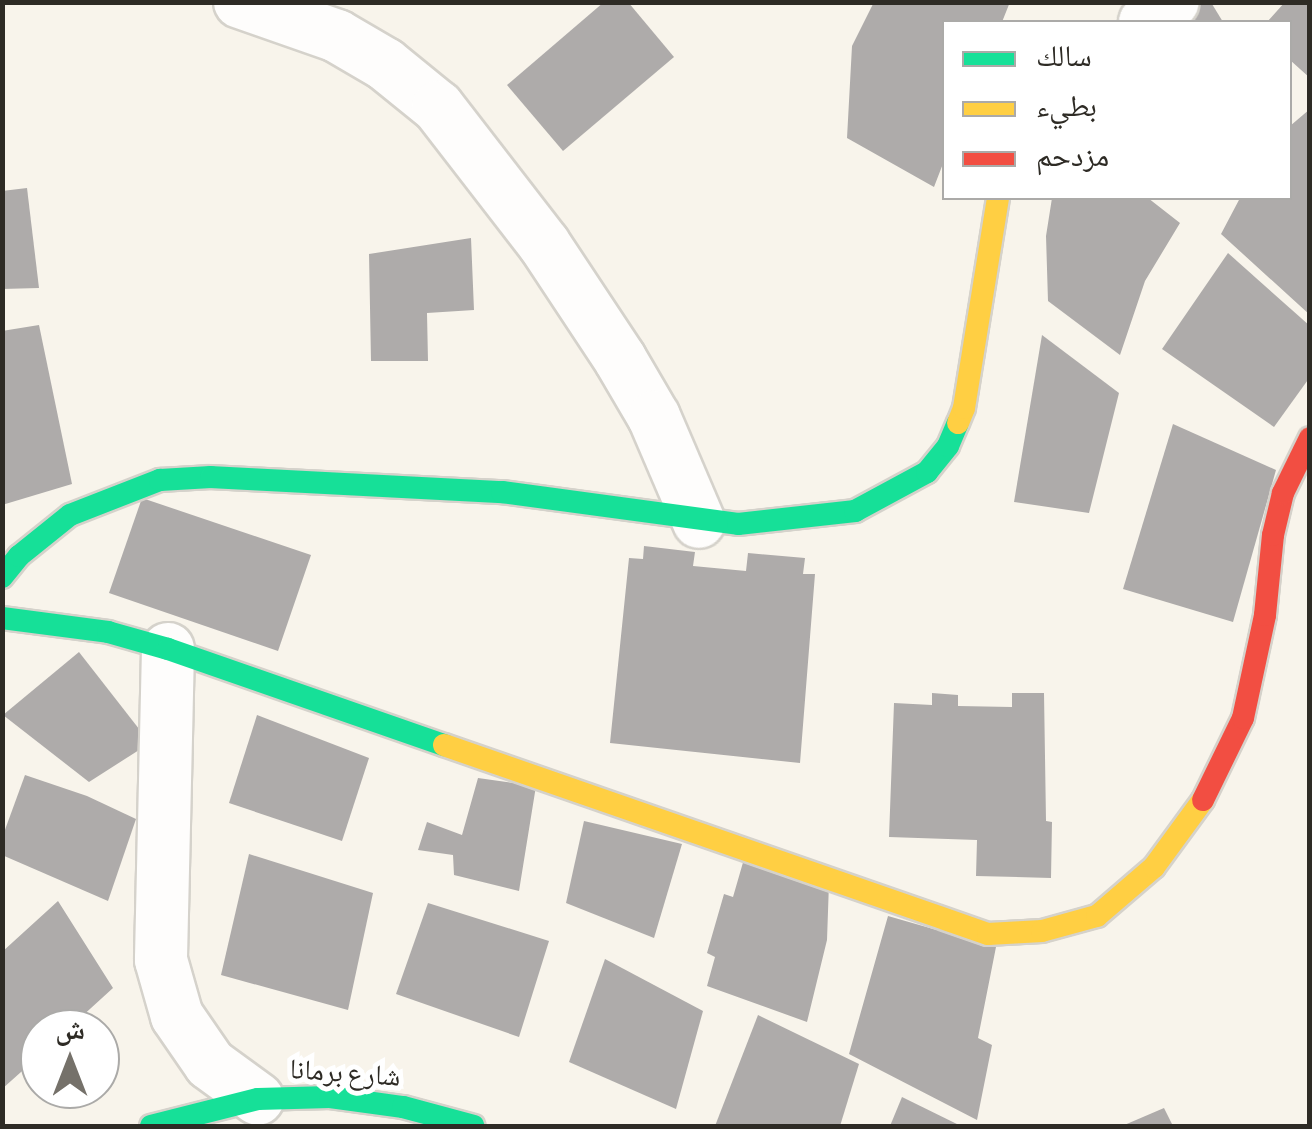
<!DOCTYPE html>
<meta charset="utf-8">
<style>
body{margin:0}
#map{position:relative;width:1312px;height:1129px;overflow:hidden;background:#f8f4eb;font-family:"Sofia Sans Condensed","Noto Naskh Arabic",sans-serif}
div>[style]{position:absolute}
.building>*{inset:0;background:#aeabaa}
.roads{filter:drop-shadow(2px 0 #d5d2cb) drop-shadow(-2px 0 #d5d2cb) drop-shadow(0 2px #d5d2cb) drop-shadow(0 -2px #d5d2cb)}
.street>*{height:52px;margin:-26px;padding:0 26px;transform-origin:26px;border-radius:26px;background:#fefdfc}
.fast>*{height:22px;margin:-11px;padding:0 11px;transform-origin:11px;border-radius:11px;background:#16e098}
.slow>*{height:22px;margin:-11px;padding:0 11px;transform-origin:11px;border-radius:11px;background:#ffcf43}
.jam>*{height:22px;margin:-11px;padding:0 11px;transform-origin:11px;border-radius:11px;background:#f24e42}
span{translate:-50% -50%;white-space:nowrap;text-align:center;line-height:1.15;-webkit-text-stroke:10px #fff;paint-order:stroke}
.street-label{font-size:28px;color:#2e2b25}
.frame{position:absolute;inset:0;border:5px solid #2e2b25;pointer-events:none}
.legend{position:absolute;left:942px;top:20px;width:350px;height:180px;box-sizing:border-box;background:#fff;border:2px solid #abaaa8;margin:0;padding:12px 18px;list-style:none;font-size:30px;color:#2e2b25}
.legend li{display:flex;align-items:center;gap:20px;height:50px}
.legend b{width:50px;border:2px solid #abaaa8}
.north{position:absolute;left:20px;top:1009px;width:100px;height:100px;box-sizing:border-box;background:#fff;border:2px solid #abaaa8;border-radius:50%;rotate:0deg;font-size:28px;font-weight:700;line-height:40px;text-align:center;color:#2e2b25}
.north::after{content:'';display:block;margin:auto;width:35px;height:45px;background:#75716a;clip-path:polygon(50% 0,100% 100%,50% 72%,0 100%)}
</style>
<div id="map">
<div class="building">
<div style="clip-path:polygon(604px 2px,628px 2px,674px 57px,563px 151px,507px 85px)"></div>
<div style="clip-path:polygon(874px 2px,1010px 2px,1002px 22px,944px 22px,944px 161px,934px 187px,847px 138px,852px 46px)"></div>
<div style="clip-path:polygon(1285px 2px,1310px 2px,1310px 78px,1290px 60px,1290px 22px,1267px 22px)"></div>
<div style="clip-path:polygon(1191px 3px,1212px 4px,1223px 22px,1168px 22px)"></div>
<div style="clip-path:polygon(1310px 109px,1310px 315px,1221px 234px,1240px 198px,1290px 198px,1290px 126px)"></div>
<div style="clip-path:polygon(27px 188px,39px 288px,2px 289px,2px 191px)"></div>
<div style="clip-path:polygon(1052px 198px,1148px 198px,1180px 223px,1145px 281px,1120px 355px,1048px 301px,1046px 236px)"></div>
<div style="clip-path:polygon(471px 238px,474px 310px,427px 313px,428px 361px,371px 361px,369px 254px)"></div>
<div style="clip-path:polygon(1228px 253px,1310px 326px,1310px 377px,1274px 427px,1162px 349px)"></div>
<div style="clip-path:polygon(39px 325px,72px 484px,2px 505px,2px 331px)"></div>
<div style="clip-path:polygon(1042px 335px,1119px 393px,1089px 513px,1014px 502px)"></div>
<div style="clip-path:polygon(1173px 424px,1276px 470px,1233px 622px,1123px 589px)"></div>
<div style="clip-path:polygon(142px 498px,311px 555px,278px 651px,109px 593px)"></div>
<div style="clip-path:polygon(644px 546px,695px 552px,693px 566px,746px 571px,748px 553px,805px 558px,803px 574px,815px 574px,800px 763px,610px 743px,629px 558px,643px 559px)"></div>
<div style="clip-path:polygon(79px 652px,150px 743px,89px 782px,3px 715px)"></div>
<div style="clip-path:polygon(932px 693px,958px 695px,958px 706px,1012px 707px,1012px 693px,1044px 693px,1046px 821px,1052px 822px,1051px 878px,976px 876px,977px 840px,889px 837px,894px 703px,932px 705px)"></div>
<div style="clip-path:polygon(257px 715px,369px 758px,342px 841px,229px 803px)"></div>
<div style="clip-path:polygon(25px 775px,87px 796px,136px 819px,108px 901px,2px 855px,2px 838px)"></div>
<div style="clip-path:polygon(478px 778px,536px 786px,519px 891px,454px 875px,453px 855px,418px 850px,427px 822px,462px 835px)"></div>
<div style="clip-path:polygon(584px 821px,682px 844px,654px 938px,566px 903px)"></div>
<div style="clip-path:polygon(249px 854px,373px 893px,348px 1010px,221px 975px)"></div>
<div style="clip-path:polygon(744px 859px,829px 883px,827px 940px,807px 1022px,707px 986px,715px 957px,707px 953px,724px 894px,733px 897px)"></div>
<div style="clip-path:polygon(58px 901px,113px 988px,68px 1029px,40px 1029px,40px 1055px,2px 1089px,2px 952px)"></div>
<div style="clip-path:polygon(428px 903px,549px 941px,519px 1037px,396px 994px)"></div>
<div style="clip-path:polygon(888px 916px,996px 947px,978px 1038px,992px 1045px,977px 1120px,849px 1054px)"></div>
<div style="clip-path:polygon(605px 959px,703px 1011px,676px 1109px,569px 1062px)"></div>
<div style="clip-path:polygon(758px 1015px,859px 1064px,840px 1126px,715px 1126px)"></div>
<div style="clip-path:polygon(902px 1097px,961px 1126px,890px 1126px)"></div>
<div style="clip-path:polygon(1164px 1108px,1173px 1126px,1122px 1126px)"></div>
</div>
<div class="roads">
<div class="street">
<div style="left:240px;top:2px;width:103px;rotate:19.3deg"></div>
<div style="left:337px;top:36px;width:56px;rotate:30.3deg"></div>
<div style="left:385px;top:64px;width:68px;rotate:39.1deg"></div>
<div style="left:438px;top:107px;width:173px;rotate:52.3deg"></div>
<div style="left:544px;top:244px;width:138px;rotate:56.5deg"></div>
<div style="left:620px;top:359px;width:67px;rotate:59.6deg"></div>
<div style="left:654px;top:417px;width:114px;rotate:66.8deg"></div>
<div style="left:1145px;top:22px;width:34px;rotate:-36deg"></div>
<div style="left:168px;top:649px;width:311px;rotate:91.3deg"></div>
<div style="left:161px;top:960px;width:58px;rotate:74.1deg"></div>
<div style="left:177px;top:1016px;width:58px;rotate:55.5deg"></div>
<div style="left:210px;top:1064px;width:59px;rotate:36.1deg"></div>
</div>
<div class="fast">
<div style="left:2px;top:577px;width:27px;rotate:-51deg"></div>
<div style="left:19px;top:556px;width:65px;rotate:-38.8deg"></div>
<div style="left:70px;top:515px;width:97px;rotate:-21.3deg"></div>
<div style="left:160px;top:480px;width:51px;rotate:-3.4deg"></div>
<div style="left:211px;top:477px;width:291px;rotate:3deg"></div>
<div style="left:502px;top:492px;width:238px;rotate:7.7deg"></div>
<div style="left:738px;top:524px;width:118px;rotate:-6.3deg"></div>
<div style="left:855px;top:511px;width:82px;rotate:-28.4deg"></div>
<div style="left:927px;top:472px;width:33px;rotate:-51deg"></div>
<div style="left:948px;top:446px;width:25px;rotate:-67deg"></div>
<div style="left:2px;top:618px;width:107px;rotate:7.5deg"></div>
<div style="left:108px;top:632px;width:62px;rotate:15.8deg"></div>
<div style="left:168px;top:649px;width:292px;rotate:19.2deg"></div>
<div style="left:151px;top:1126px;width:110px;rotate:-14.2deg"></div>
<div style="left:258px;top:1099px;width:72px;rotate:-1.6deg"></div>
<div style="left:330px;top:1097px;width:74px;rotate:7.8deg"></div>
<div style="left:403px;top:1107px;width:73px;rotate:15deg"></div>
</div>
<div class="slow">
<div style="left:958px;top:423px;width:16px;rotate:-68deg"></div>
<div style="left:964px;top:408px;width:213px;rotate:-80.8deg"></div>
<div style="left:444px;top:745px;width:576px;rotate:19.16deg"></div>
<div style="left:988px;top:934px;width:54px;rotate:-3.2deg"></div>
<div style="left:1042px;top:931px;width:57px;rotate:-15.3deg"></div>
<div style="left:1097px;top:916px;width:75px;rotate:-40.7deg"></div>
<div style="left:1154px;top:867px;width:83px;rotate:-53.8deg"></div>
</div>
<div class="jam">
<div style="left:1203px;top:800px;width:91px;rotate:-64deg"></div>
<div style="left:1243px;top:718px;width:105px;rotate:-77.9deg"></div>
<div style="left:1265px;top:615px;width:80px;rotate:-84.3deg"></div>
<div style="left:1273px;top:535px;width:43px;rotate:-76.6deg"></div>
<div style="left:1283px;top:493px;width:61px;rotate:-63.9deg"></div>
</div>
</div>
<div class="street-label">
<span style="left:345px;top:1074px;rotate:4deg">شارع برمانا</span>
</div>
<div class="frame"></div>
<ul class="legend">
<li><b style="height:12px;background:#16e098"></b>سالك</li>
<li><b style="height:12px;background:#ffcf43"></b>بطيء</li>
<li><b style="height:12px;background:#f24e42"></b>مزدحم</li>
</ul>
<div class="north">ش</div>
</div>
